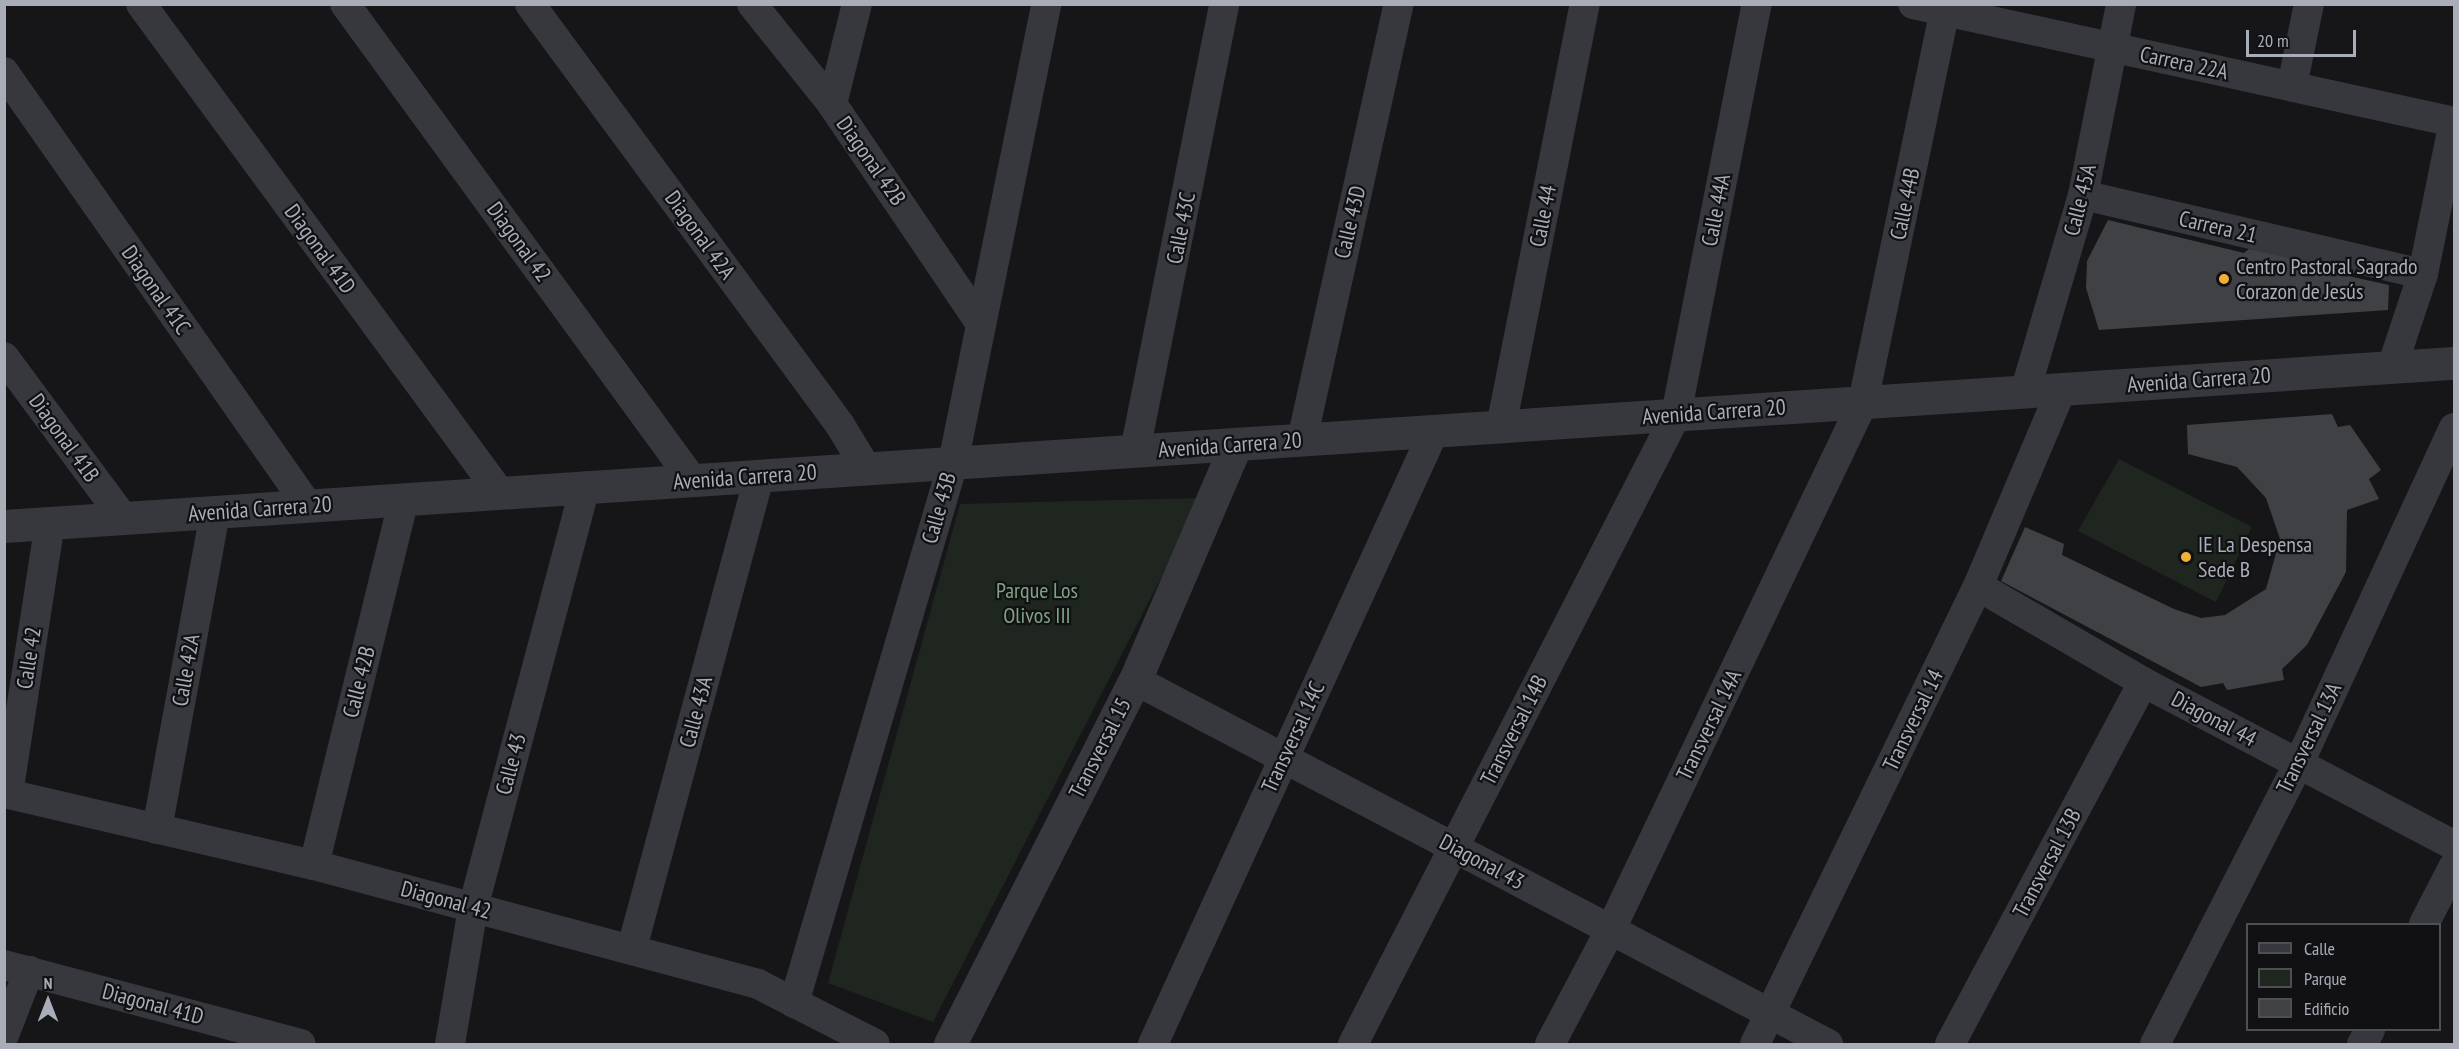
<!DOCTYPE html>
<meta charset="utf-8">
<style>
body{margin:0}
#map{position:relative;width:2459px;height:1049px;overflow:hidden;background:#161618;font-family:"PT Sans Narrow",sans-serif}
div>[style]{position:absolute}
.green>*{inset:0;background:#1e261f}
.building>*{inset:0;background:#404145}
.minor>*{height:30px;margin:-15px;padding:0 15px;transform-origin:15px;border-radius:15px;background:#37383d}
.tertiary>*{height:33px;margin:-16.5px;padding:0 16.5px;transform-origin:16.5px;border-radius:16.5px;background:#37383d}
.dots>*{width:16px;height:16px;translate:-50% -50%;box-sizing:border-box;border:3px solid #111113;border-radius:50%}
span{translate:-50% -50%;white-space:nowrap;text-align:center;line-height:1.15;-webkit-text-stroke:4.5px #111113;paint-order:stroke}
.street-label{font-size:22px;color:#a8adb8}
.poi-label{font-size:22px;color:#a8adb8}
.left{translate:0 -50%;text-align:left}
.park-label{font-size:22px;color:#7fa381}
.frame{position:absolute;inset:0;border:6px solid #a8adb8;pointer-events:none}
.legend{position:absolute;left:2246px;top:923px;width:195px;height:108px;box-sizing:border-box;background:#111113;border:2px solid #4d4f55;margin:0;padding:8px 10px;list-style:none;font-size:18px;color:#a8adb8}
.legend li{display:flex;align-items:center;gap:12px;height:30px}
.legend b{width:30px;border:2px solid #4d4f55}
.north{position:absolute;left:18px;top:971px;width:60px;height:60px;-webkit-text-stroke:4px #111113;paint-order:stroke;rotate:0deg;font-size:16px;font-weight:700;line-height:24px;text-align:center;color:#a8adb8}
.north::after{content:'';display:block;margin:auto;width:21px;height:27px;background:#a8adb8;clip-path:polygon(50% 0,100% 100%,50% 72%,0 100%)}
.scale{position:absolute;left:2246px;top:30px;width:110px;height:27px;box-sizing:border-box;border:3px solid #a8adb8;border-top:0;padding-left:8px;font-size:18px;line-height:21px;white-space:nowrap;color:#a8adb8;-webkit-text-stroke:4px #111113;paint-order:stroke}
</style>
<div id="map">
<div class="green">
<div style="clip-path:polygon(2119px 459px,2252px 527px,2216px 602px,2078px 531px)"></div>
<div style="clip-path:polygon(1202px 498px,933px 1022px,828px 983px,960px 504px)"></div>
</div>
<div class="building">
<div style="clip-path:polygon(2108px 220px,2244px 253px,2249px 249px,2332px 266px,2335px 273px,2389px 285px,2388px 310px,2099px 330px,2086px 288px,2087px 261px)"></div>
<div style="clip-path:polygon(2332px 414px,2338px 427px,2350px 425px,2381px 470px,2369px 479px,2379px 499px,2347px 510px,2346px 572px,2307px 645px,2282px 669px,2284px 680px,2227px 690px,2223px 683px,2201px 687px,2001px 581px,2025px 527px,2064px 544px,2062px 555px,2174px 609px,2201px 618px,2225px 615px,2266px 589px,2280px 539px,2266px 498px,2237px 467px,2188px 454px,2187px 425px)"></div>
</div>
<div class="minor">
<div style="left:141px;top:4px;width:607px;rotate:53.72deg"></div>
<div style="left:345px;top:4px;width:590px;rotate:53.89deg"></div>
<div style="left:530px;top:4px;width:523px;rotate:53.63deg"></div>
<div style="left:840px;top:425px;width:50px;rotate:58.8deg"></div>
<div style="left:752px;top:4px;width:128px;rotate:51.3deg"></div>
<div style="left:832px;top:104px;width:266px;rotate:55.9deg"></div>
<div style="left:1913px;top:4px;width:554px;rotate:12.3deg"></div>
<div style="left:4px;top:72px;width:530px;rotate:54.99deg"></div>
<div style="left:2292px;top:86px;width:84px;rotate:-78.3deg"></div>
<div style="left:832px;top:104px;width:103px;rotate:-76deg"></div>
<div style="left:2083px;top:195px;width:349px;rotate:13.1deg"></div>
<div style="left:4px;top:357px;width:200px;rotate:53.5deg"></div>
<div style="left:2392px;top:367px;width:98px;rotate:-71.6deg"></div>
<div style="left:2423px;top:274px;width:155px;rotate:-78.5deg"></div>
<div style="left:2025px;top:392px;width:205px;rotate:-73.6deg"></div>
<div style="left:2083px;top:195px;width:195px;rotate:-78.7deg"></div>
<div style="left:1501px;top:427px;width:431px;rotate:-78.8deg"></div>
<div style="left:1302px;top:440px;width:447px;rotate:-77.5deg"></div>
<div style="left:1135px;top:451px;width:456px;rotate:-78.7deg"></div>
<div style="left:1978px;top:586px;width:191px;rotate:30.2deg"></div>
<div style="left:2143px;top:682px;width:351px;rotate:27.7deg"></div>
<div style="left:1135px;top:680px;width:783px;rotate:27.71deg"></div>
<div style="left:4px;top:793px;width:318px;rotate:13.1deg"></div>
<div style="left:314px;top:865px;width:460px;rotate:15deg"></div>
<div style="left:758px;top:984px;width:131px;rotate:27.1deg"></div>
<div style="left:8px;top:794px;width:274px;rotate:-81.2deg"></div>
<div style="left:157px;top:829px;width:322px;rotate:-79.6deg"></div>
<div style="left:314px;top:865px;width:377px;rotate:-76.2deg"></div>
<div style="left:2424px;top:924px;width:65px;rotate:-62.7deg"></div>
<div style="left:632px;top:948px;width:489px;rotate:-74.9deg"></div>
<div style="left:4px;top:965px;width:307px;rotate:14.9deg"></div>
<div style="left:794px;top:1003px;width:563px;rotate:-73.59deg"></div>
<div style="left:953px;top:463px;width:468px;rotate:-78.5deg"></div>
<div style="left:4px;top:1035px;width:69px;rotate:-68.7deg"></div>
<div style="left:450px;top:1044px;width:138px;rotate:-80.4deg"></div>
<div style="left:473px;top:908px;width:436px;rotate:-75.1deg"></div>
<div style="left:1153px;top:1044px;width:674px;rotate:-65.37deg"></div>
<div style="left:1353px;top:1044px;width:707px;rotate:-62.82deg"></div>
<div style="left:1676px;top:415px;width:419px;rotate:-78.9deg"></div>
<div style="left:1550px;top:1044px;width:130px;rotate:-62.1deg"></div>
<div style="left:1611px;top:929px;width:584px;rotate:-64.44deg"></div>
<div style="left:1863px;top:402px;width:407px;rotate:-78.2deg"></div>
<div style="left:1755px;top:1044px;width:509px;rotate:-64.04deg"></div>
<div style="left:1978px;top:586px;width:213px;rotate:-67deg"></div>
<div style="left:1950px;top:1044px;width:410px;rotate:-61.9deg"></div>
<div style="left:2155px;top:1044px;width:316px;rotate:-62.9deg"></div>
<div style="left:2299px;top:763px;width:369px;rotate:-65.2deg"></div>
<div style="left:2362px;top:1044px;width:16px;rotate:-60deg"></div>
</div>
<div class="tertiary">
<div style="left:4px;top:526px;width:2455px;rotate:-3.81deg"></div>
<div style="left:950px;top:1044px;width:408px;rotate:-63.1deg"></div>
<div style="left:1135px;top:680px;width:257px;rotate:-66.8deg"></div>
</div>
<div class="dots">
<div style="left:2224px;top:279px;background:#f2b134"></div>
<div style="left:2186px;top:557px;background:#f2b134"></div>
</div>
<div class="street-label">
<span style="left:2184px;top:63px;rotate:12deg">Carrera 22A</span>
<span style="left:871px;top:161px;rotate:55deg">Diagonal 42B</span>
<span style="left:2080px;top:200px;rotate:-76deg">Calle 45A</span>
<span style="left:1905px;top:204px;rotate:-78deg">Calle 44B</span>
<span style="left:1716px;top:210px;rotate:-79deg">Calle 44A</span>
<span style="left:1543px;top:216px;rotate:-79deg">Calle 44</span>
<span style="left:1350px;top:222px;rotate:-77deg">Calle 43D</span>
<span style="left:2218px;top:227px;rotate:13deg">Carrera 21</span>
<span style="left:1181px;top:228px;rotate:-79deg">Calle 43C</span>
<span style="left:700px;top:235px;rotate:54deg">Diagonal 42A</span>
<span style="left:519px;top:242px;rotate:54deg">Diagonal 42</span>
<span style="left:320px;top:249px;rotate:54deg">Diagonal 41D</span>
<span style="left:156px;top:290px;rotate:55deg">Diagonal 41C</span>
<span style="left:2199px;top:380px;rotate:-4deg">Avenida Carrera 20</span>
<span style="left:1714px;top:412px;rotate:-4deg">Avenida Carrera 20</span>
<span style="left:64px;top:438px;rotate:54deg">Diagonal 41B</span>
<span style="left:1230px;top:445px;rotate:-4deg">Avenida Carrera 20</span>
<span style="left:745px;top:477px;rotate:-4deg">Avenida Carrera 20</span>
<span style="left:939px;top:508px;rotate:-74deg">Calle 43B</span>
<span style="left:260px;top:509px;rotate:-4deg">Avenida Carrera 20</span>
<span style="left:29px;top:658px;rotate:-81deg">Calle 42</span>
<span style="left:186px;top:670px;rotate:-80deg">Calle 42A</span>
<span style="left:359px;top:682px;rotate:-76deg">Calle 42B</span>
<span style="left:696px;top:712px;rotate:-75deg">Calle 43A</span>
<span style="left:2214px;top:719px;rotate:28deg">Diagonal 44</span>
<span style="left:1913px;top:720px;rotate:-64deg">Transversal 14</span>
<span style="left:1709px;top:725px;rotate:-64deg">Transversal 14A</span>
<span style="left:1514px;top:730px;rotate:-63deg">Transversal 14B</span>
<span style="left:1293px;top:737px;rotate:-65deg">Transversal 14C</span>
<span style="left:2309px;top:738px;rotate:-64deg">Transversal 13A</span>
<span style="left:1100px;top:748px;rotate:-63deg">Transversal 15</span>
<span style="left:511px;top:764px;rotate:-75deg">Calle 43</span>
<span style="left:1482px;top:862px;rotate:28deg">Diagonal 43</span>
<span style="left:2047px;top:863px;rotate:-62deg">Transversal 13B</span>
<span style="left:446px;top:900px;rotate:15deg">Diagonal 42</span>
<span style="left:153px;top:1004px;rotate:15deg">Diagonal 41D</span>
</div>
<div class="poi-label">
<span class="left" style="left:2236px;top:279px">Centro Pastoral Sagrado<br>Corazon de Jesús</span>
<span class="left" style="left:2198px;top:557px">IE La Despensa<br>Sede B</span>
</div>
<div class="park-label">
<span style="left:1037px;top:603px">Parque Los<br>Olivos III</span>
</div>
<div class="frame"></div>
<ul class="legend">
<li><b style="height:8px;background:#37383d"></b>Calle</li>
<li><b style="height:16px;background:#1e261f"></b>Parque</li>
<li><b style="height:16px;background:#404145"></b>Edificio</li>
</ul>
<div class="north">N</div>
<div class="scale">20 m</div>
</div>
